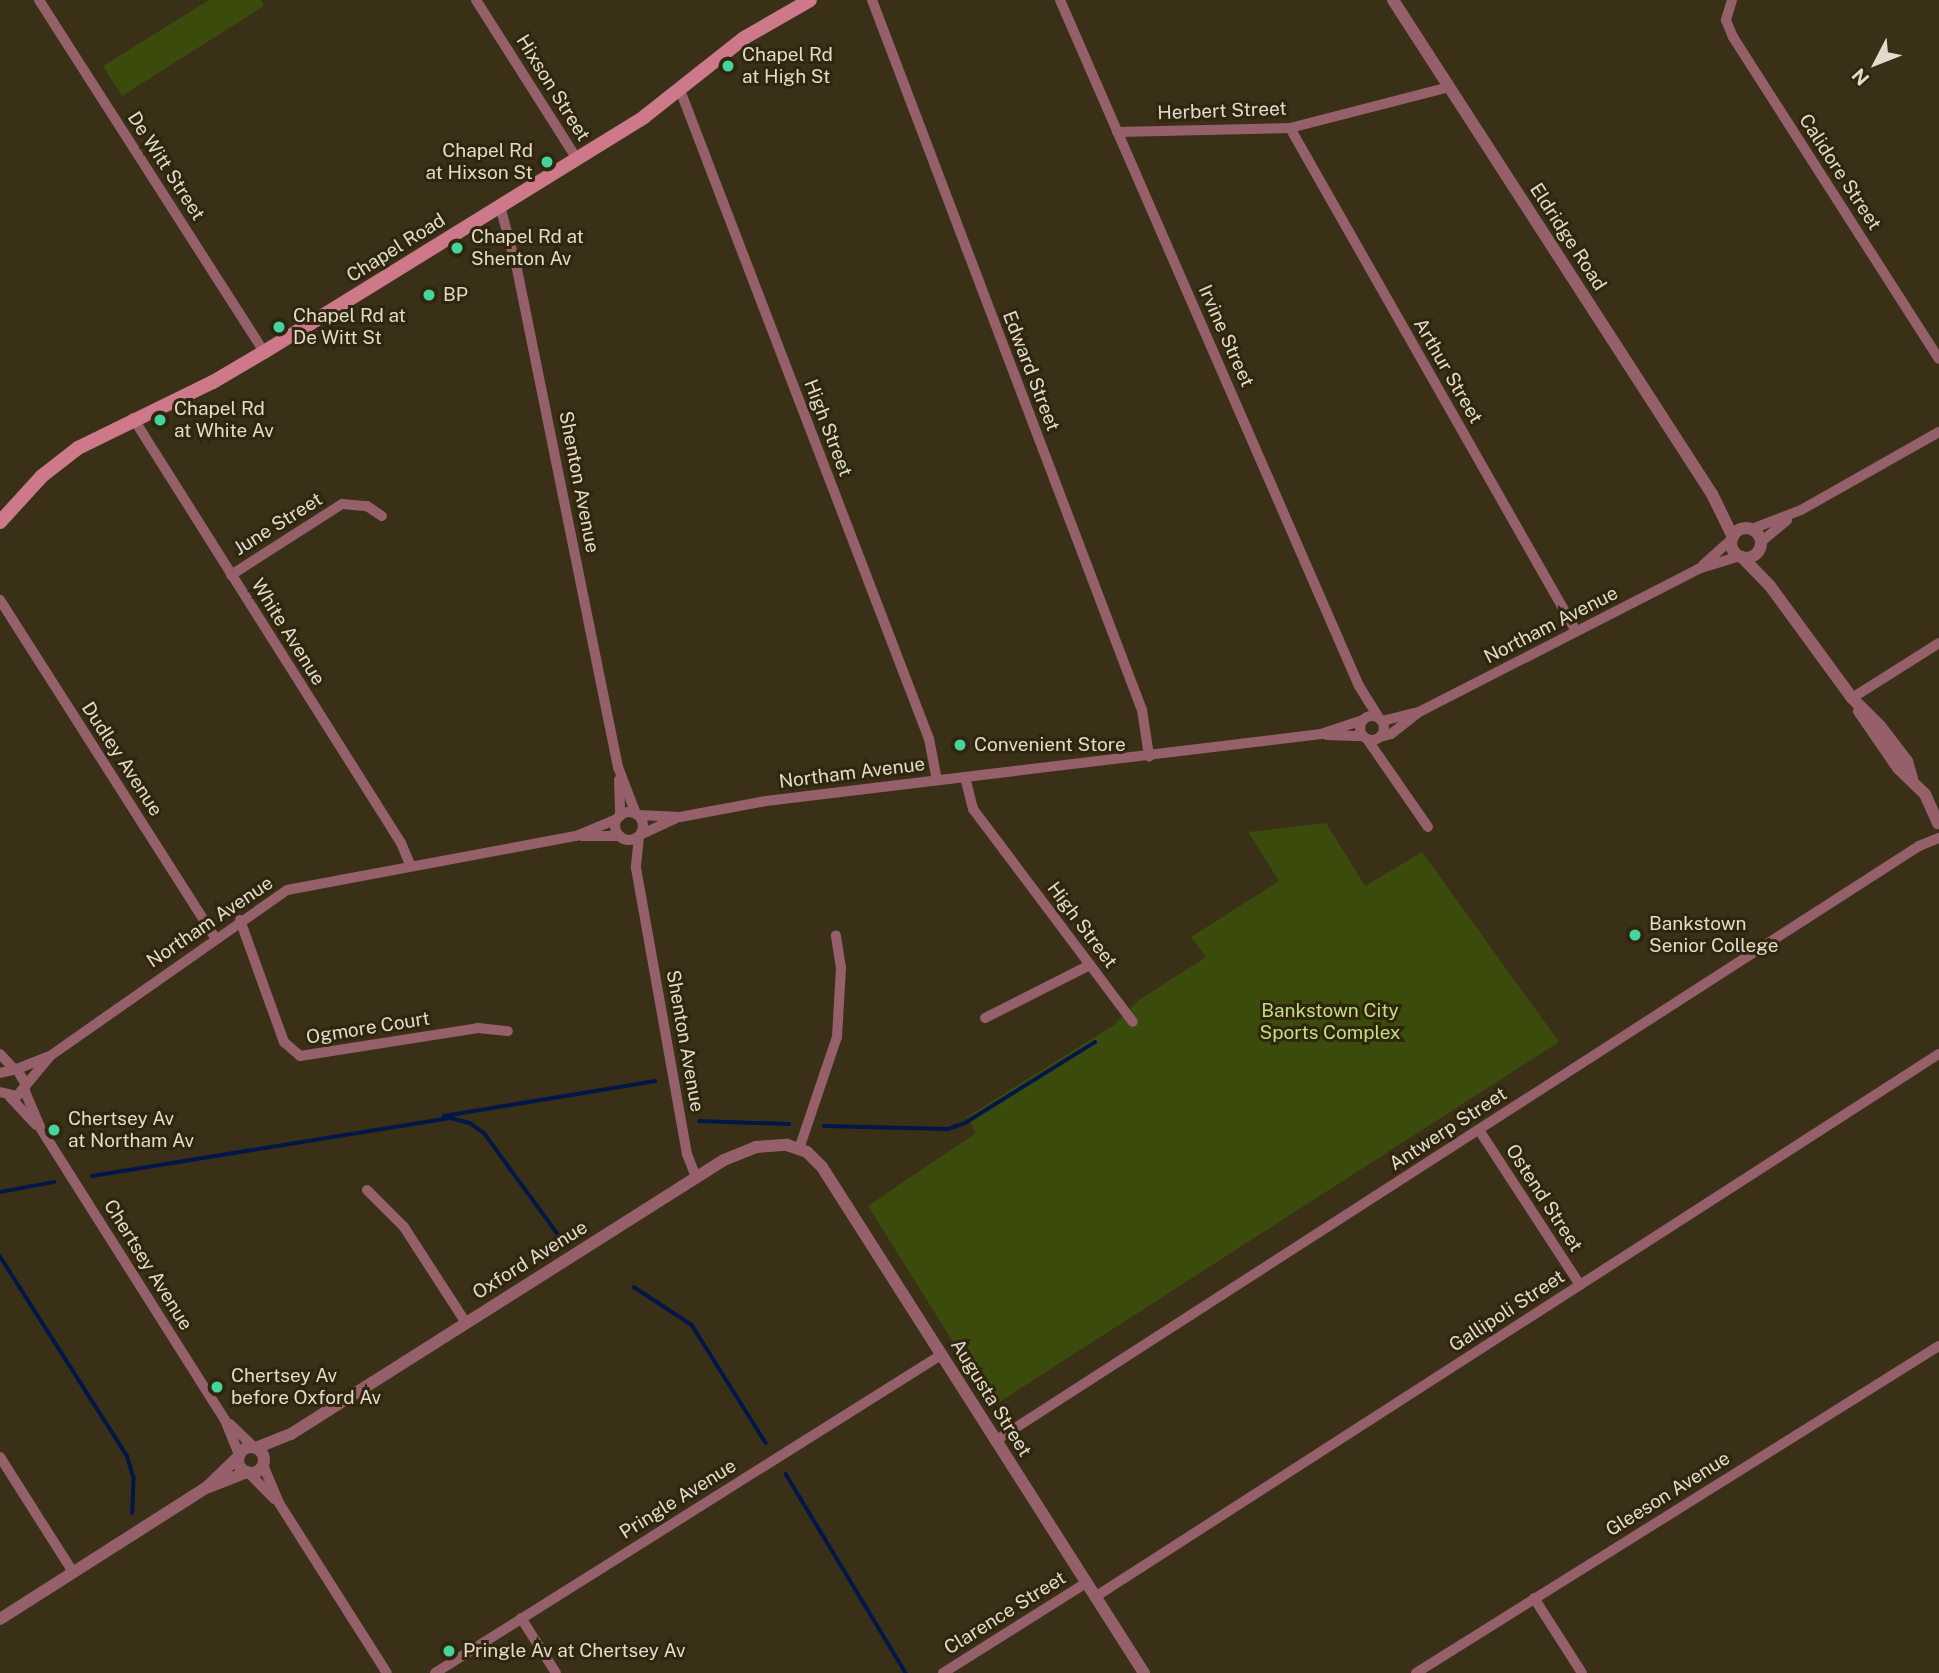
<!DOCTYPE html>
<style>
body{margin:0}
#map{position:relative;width:1939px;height:1673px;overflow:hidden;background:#3a3018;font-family:"Public Sans",sans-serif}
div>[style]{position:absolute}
.green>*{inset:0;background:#3b4b0b}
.stream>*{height:3.5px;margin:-1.75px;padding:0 1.75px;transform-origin:1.75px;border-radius:1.75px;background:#001747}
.minor>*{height:10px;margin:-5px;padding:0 5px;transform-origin:5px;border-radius:5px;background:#95606a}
.minor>.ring{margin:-5px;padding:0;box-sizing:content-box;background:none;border:10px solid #95606a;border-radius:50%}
.tertiary>*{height:12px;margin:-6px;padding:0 6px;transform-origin:6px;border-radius:6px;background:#95606a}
.tertiary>.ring{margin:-6px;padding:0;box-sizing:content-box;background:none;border:12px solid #95606a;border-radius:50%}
.secondary>*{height:14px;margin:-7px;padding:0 7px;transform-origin:7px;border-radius:7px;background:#cd798a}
.dots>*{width:19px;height:19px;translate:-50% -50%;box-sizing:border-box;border:4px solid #30260e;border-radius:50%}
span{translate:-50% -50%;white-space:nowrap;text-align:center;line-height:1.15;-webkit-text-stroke:6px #30260e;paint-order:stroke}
.poi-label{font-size:19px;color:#e2dbcd}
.left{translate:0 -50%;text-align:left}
.right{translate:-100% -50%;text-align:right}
.street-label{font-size:19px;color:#e2dbcd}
.park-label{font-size:19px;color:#c2df80}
.north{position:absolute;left:1841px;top:28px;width:70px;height:70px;-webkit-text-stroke:5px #30260e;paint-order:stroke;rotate:228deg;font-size:19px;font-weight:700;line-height:28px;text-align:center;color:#e2dbcd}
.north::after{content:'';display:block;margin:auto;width:24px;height:32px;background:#e2dbcd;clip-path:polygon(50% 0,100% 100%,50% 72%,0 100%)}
</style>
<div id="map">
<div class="green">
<div style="clip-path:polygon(209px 0,261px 0,264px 6px,122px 96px,103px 66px)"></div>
<div style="clip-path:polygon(1326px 823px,1365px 886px,1422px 852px,1559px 1042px,993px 1406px,868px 1206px,976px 1133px,967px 1117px,1114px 1025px,1139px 1000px,1206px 957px,1191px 937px,1279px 881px,1248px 832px)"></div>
</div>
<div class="stream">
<div style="left:444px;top:1116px;width:214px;rotate:-9.4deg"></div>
<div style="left:699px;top:1121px;width:90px;rotate:1.9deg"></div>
<div style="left:824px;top:1126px;width:124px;rotate:1.4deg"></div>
<div style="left:948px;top:1129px;width:18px;rotate:-19deg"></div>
<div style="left:965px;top:1123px;width:153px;rotate:-31.9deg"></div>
<div style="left:92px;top:1176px;width:364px;rotate:-9.2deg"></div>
<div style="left:451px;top:1118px;width:20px;rotate:15deg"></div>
<div style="left:470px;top:1123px;width:19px;rotate:36deg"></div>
<div style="left:485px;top:1134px;width:132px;rotate:53.9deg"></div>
<div style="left:0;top:1192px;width:55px;rotate:-10.5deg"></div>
<div style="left:0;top:1256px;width:236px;rotate:57.5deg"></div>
<div style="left:127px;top:1455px;width:24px;rotate:73deg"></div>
<div style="left:134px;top:1478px;width:35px;rotate:92deg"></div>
<div style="left:634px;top:1287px;width:69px;rotate:33.2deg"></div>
<div style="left:692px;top:1325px;width:139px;rotate:57.9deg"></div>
<div style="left:786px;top:1474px;width:232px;rotate:58.9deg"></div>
</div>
<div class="minor">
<div style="left:39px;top:0;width:418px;rotate:57.4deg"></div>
<div style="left:476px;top:0;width:188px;rotate:57.6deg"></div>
<div style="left:872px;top:0;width:760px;rotate:69.18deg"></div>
<div style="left:1142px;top:710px;width:47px;rotate:81.3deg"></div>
<div style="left:1060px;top:0;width:748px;rotate:66.45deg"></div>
<div style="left:1359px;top:686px;width:38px;rotate:58deg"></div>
<div style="left:1732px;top:0;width:21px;rotate:107deg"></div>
<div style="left:1726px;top:20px;width:18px;rotate:68deg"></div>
<div style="left:1733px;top:37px;width:382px;rotate:57.4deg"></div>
<div style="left:680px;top:90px;width:695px;rotate:69.01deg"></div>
<div style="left:929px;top:739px;width:42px;rotate:79deg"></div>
<div style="left:1290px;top:128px;width:579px;rotate:60.38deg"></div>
<div style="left:1117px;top:132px;width:173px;rotate:-1.3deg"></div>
<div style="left:1290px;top:128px;width:165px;rotate:-14.4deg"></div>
<div style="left:500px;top:206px;width:65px;rotate:74.9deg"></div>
<div style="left:517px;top:269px;width:508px;rotate:78.54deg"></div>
<div style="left:618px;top:767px;width:50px;rotate:69deg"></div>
<div style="left:133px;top:418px;width:502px;rotate:57.76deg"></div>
<div style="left:401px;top:843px;width:25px;rotate:67deg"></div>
<div style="left:1752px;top:529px;width:53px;rotate:-21.2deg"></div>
<div style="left:1801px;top:510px;width:159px;rotate:-29.5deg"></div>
<div style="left:1761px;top:542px;width:34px;rotate:-40deg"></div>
<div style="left:1703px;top:565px;width:39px;rotate:-42deg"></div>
<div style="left:231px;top:575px;width:132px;rotate:-32.6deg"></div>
<div style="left:342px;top:504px;width:25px;rotate:5deg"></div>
<div style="left:367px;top:506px;width:18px;rotate:34deg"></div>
<div style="left:0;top:600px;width:400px;rotate:57.5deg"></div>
<div style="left:1852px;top:698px;width:103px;rotate:-32.3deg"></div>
<div class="ring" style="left:1360px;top:716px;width:14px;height:14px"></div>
<div style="left:1382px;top:721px;width:38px;rotate:-14deg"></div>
<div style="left:1419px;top:712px;width:314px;rotate:-27.1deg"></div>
<div style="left:1698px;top:569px;width:44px;rotate:-17.2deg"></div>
<div style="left:1327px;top:735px;width:36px;rotate:2deg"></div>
<div style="left:1380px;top:737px;width:11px;rotate:-15deg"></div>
<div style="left:1391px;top:734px;width:33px;rotate:-38deg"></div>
<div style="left:1367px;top:739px;width:107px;rotate:55.3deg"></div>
<div style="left:965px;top:777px;width:33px;rotate:76deg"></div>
<div style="left:973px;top:809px;width:266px;rotate:53.1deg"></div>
<div style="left:619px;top:780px;width:36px;rotate:88deg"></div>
<div class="ring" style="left:615px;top:812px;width:18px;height:18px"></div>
<div style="left:639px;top:815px;width:41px;rotate:2.8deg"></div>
<div style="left:680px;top:817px;width:87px;rotate:-10.5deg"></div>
<div style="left:766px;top:801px;width:559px;rotate:-6.88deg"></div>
<div style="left:1321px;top:734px;width:44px;rotate:-18.4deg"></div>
<div style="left:640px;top:835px;width:38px;rotate:-25deg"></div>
<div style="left:582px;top:836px;width:38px"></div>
<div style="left:639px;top:837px;width:31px;rotate:96deg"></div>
<div style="left:636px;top:868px;width:291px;rotate:79.9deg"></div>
<div style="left:687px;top:1154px;width:26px;rotate:69deg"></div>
<div style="left:240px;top:920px;width:130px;rotate:70.2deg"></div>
<div style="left:284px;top:1042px;width:21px;rotate:41deg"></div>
<div style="left:300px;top:1056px;width:180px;rotate:-8.9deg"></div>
<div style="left:478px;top:1028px;width:30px;rotate:6deg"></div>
<div style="left:985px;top:1018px;width:118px;rotate:-26.8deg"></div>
<div style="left:0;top:1054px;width:19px;rotate:47deg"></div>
<div style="left:17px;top:1069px;width:32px;rotate:-22deg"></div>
<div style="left:0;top:1073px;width:17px;rotate:-13deg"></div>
<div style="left:17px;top:1069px;width:18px;rotate:61deg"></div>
<div style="left:26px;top:1085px;width:14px;rotate:129deg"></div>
<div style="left:17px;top:1096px;width:17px;rotate:-167deg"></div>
<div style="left:26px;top:1085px;width:38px;rotate:-50deg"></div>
<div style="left:50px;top:1056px;width:289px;rotate:-35deg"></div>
<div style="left:287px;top:890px;width:294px;rotate:-10.6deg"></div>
<div style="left:576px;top:836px;width:44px;rotate:-22.5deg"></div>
<div style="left:24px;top:1089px;width:43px;rotate:67deg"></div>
<div style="left:41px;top:1129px;width:344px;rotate:57.7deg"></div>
<div style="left:225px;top:1420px;width:38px;rotate:68deg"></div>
<div style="left:10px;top:1097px;width:38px;rotate:47deg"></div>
<div style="left:1479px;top:1130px;width:185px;rotate:56.9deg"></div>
<div style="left:799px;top:1149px;width:118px;rotate:-71.3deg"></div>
<div style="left:837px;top:1037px;width:69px;rotate:-86.7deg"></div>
<div style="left:841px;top:968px;width:33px;rotate:-99deg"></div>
<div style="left:367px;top:1190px;width:52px;rotate:45deg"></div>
<div style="left:404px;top:1227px;width:114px;rotate:57.1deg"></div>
<div style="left:230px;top:1424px;width:33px;rotate:44deg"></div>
<div style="left:995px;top:1441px;width:1099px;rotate:-32.78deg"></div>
<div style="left:1919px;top:846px;width:22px;rotate:-22deg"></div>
<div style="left:0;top:1457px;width:136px;rotate:57.6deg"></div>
<div style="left:263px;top:1465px;width:41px;rotate:67.2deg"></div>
<div style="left:279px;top:1503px;width:201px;rotate:57.6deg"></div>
<div style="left:249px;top:1473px;width:36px;rotate:46deg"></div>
<div style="left:1095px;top:1597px;width:1004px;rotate:-32.76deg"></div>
<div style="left:1534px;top:1598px;width:89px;rotate:57.4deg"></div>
<div style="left:521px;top:1618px;width:65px;rotate:57.5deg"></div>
<div style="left:435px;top:1673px;width:598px;rotate:-32.15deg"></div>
<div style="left:943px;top:1673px;width:169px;rotate:-32.2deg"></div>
<div style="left:1416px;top:1673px;width:617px;rotate:-32.02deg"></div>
</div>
<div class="tertiary">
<div style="left:1393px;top:0;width:588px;rotate:57.15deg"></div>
<div style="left:1712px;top:494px;width:48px;rotate:64deg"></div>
<div class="ring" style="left:1731px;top:528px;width:18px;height:18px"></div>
<div style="left:1742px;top:557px;width:40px;rotate:46deg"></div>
<div style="left:1770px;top:586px;width:139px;rotate:53.8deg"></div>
<div style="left:1852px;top:698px;width:40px;rotate:45deg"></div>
<div style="left:1880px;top:726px;width:44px;rotate:52.4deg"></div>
<div style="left:1907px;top:761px;width:18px;rotate:74deg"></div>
<div style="left:1859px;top:711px;width:69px;rotate:55.6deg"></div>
<div style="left:1898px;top:768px;width:37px;rotate:44deg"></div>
<div style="left:1925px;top:794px;width:32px;rotate:66deg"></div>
<div class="ring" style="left:238px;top:1447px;width:14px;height:14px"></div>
<div style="left:256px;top:1448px;width:38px;rotate:-22deg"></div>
<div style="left:291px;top:1434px;width:512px;rotate:-32.33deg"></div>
<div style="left:724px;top:1160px;width:35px;rotate:-22deg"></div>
<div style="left:756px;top:1147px;width:31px;rotate:-4deg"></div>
<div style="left:787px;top:1145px;width:21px;rotate:19deg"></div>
<div style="left:807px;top:1152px;width:21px;rotate:45deg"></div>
<div style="left:822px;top:1167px;width:600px;rotate:57.53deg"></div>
<div style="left:209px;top:1487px;width:41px;rotate:-21.5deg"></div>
<div style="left:0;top:1619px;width:244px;rotate:-32.5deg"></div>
<div style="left:206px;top:1488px;width:46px;rotate:-44.1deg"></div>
</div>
<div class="secondary">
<div style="left:0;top:522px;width:62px;rotate:-47.6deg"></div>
<div style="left:42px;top:476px;width:46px;rotate:-37.9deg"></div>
<div style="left:78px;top:448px;width:150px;rotate:-26.1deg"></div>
<div style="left:213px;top:382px;width:59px;rotate:-30.5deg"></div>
<div style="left:264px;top:352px;width:447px;rotate:-31.7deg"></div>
<div style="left:644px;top:117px;width:127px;rotate:-38.3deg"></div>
<div style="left:744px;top:38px;width:76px;rotate:-29.9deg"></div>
</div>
<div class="dots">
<div style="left:728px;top:66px;background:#46d49e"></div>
<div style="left:547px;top:162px;background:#46d49e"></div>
<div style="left:457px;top:248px;background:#46d49e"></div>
<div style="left:429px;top:295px;background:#46d49e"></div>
<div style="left:279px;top:327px;background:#46d49e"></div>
<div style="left:160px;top:420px;background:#46d49e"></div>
<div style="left:960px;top:745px;background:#46d49e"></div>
<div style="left:1635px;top:935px;background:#46d49e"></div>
<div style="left:54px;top:1130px;background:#46d49e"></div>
<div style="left:217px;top:1387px;background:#46d49e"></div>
<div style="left:449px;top:1651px;background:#46d49e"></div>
</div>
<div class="poi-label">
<span class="left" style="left:742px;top:66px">Chapel Rd<br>at High St</span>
<span class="right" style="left:533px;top:162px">Chapel Rd<br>at Hixson St</span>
<span class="left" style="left:471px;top:248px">Chapel Rd at<br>Shenton Av</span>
<span class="left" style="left:443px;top:295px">BP</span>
<span class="left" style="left:293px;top:327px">Chapel Rd at<br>De Witt St</span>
<span class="left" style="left:174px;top:420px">Chapel Rd<br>at White Av</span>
<span class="left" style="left:974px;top:745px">Convenient Store</span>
<span class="left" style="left:1649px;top:935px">Bankstown<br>Senior College</span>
<span class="left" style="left:68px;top:1130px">Chertsey Av<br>at Northam Av</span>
<span class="left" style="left:231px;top:1387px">Chertsey Av<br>before Oxford Av</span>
<span class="left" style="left:463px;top:1651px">Pringle Av at Chertsey Av</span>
</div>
<div class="street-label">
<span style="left:553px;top:88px;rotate:58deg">Hixson Street</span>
<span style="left:1222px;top:111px;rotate:-2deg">Herbert Street</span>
<span style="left:166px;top:166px;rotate:57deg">De Witt Street</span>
<span style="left:1840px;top:172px;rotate:57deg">Calidore Street</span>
<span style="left:1568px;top:237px;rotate:57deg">Eldridge Road</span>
<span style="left:396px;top:248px;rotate:-32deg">Chapel Road</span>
<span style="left:1226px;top:336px;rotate:66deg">Irvine Street</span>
<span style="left:1031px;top:371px;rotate:69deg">Edward Street</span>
<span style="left:1448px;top:371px;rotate:60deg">Arthur Street</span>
<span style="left:828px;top:428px;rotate:69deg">High Street</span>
<span style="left:579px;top:482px;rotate:79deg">Shenton Avenue</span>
<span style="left:278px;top:524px;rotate:-32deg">June Street</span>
<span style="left:1551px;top:625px;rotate:-27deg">Northam Avenue</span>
<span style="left:288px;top:632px;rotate:58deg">White Avenue</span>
<span style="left:122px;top:759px;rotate:57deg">Dudley Avenue</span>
<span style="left:852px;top:773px;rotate:-7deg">Northam Avenue</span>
<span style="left:210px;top:922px;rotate:-34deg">Northam Avenue</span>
<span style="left:1082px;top:925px;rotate:53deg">High Street</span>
<span style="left:368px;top:1028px;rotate:-9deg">Ogmore Court</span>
<span style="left:685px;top:1041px;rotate:80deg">Shenton Avenue</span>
<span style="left:1448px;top:1129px;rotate:-33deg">Antwerp Street</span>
<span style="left:1544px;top:1198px;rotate:57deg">Ostend Street</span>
<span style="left:530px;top:1260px;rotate:-32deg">Oxford Avenue</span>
<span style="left:148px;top:1265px;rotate:58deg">Chertsey Avenue</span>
<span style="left:1507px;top:1311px;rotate:-33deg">Gallipoli Street</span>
<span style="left:991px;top:1398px;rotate:58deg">Augusta Street</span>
<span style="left:1668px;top:1494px;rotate:-32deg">Gleeson Avenue</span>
<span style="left:678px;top:1499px;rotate:-32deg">Pringle Avenue</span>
<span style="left:1005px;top:1613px;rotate:-32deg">Clarence Street</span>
</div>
<div class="park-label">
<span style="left:1330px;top:1022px">Bankstown City<br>Sports Complex</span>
</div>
<div class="north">N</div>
</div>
